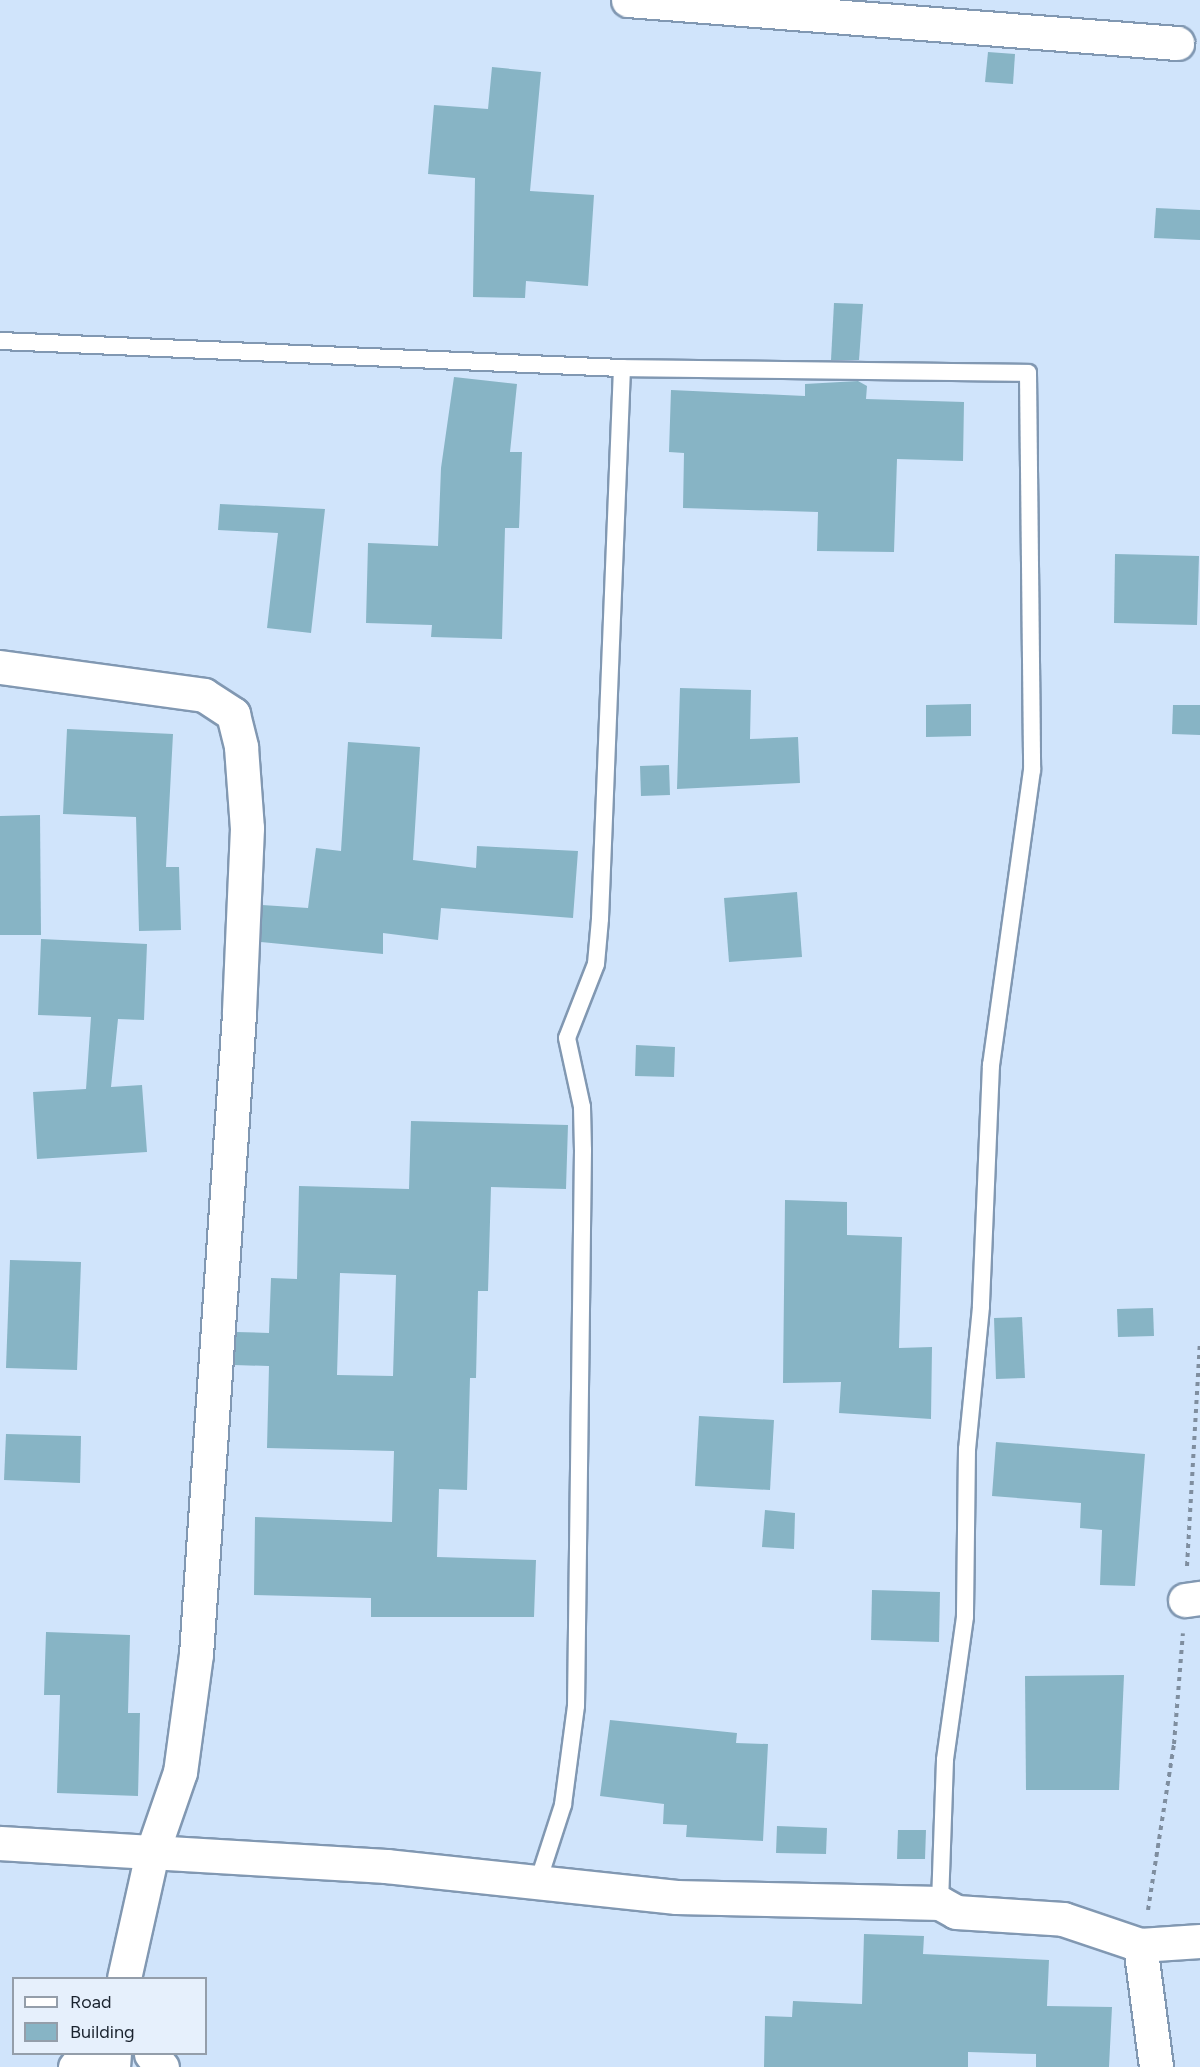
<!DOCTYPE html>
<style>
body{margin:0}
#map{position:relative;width:1200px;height:2067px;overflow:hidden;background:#d0e4fb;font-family:Figtree,sans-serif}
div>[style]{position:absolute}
.building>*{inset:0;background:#87b4c5}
.path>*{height:4px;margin-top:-2px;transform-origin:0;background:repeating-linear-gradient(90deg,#7f8e9f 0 4.5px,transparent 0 9px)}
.roads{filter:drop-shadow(2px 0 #8198b2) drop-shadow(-2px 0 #8198b2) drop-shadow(0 2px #8198b2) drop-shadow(0 -2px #8198b2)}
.service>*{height:16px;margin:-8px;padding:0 8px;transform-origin:8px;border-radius:8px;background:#fff}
.minor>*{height:33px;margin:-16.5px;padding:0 16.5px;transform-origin:16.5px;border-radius:16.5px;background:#fff}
span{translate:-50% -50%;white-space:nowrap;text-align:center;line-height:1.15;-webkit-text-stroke:5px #e6f0fc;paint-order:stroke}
.legend{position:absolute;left:12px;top:1977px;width:195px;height:78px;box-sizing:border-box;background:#e6f0fc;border:2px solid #949eaa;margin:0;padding:8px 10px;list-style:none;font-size:18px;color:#1a232e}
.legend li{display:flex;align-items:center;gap:12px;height:30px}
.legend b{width:30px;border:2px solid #949eaa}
</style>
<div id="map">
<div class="building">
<div style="clip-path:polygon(988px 52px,1015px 54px,1013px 84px,985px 82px)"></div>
<div style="clip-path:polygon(492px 67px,541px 72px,530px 191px,594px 195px,588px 286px,526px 281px,525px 298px,473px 297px,475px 178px,428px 174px,434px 105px,488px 109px)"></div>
<div style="clip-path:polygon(1156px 208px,1200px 210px,1200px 240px,1154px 238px)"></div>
<div style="clip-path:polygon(834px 303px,863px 304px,859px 360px,831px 360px)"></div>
<div style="clip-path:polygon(454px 377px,517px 384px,510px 452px,522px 452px,519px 528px,505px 528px,502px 639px,431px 637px,432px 625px,366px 623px,368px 543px,438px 546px,441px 468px)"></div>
<div style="clip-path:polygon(858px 381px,867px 386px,866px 399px,964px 402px,963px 461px,897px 459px,894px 552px,817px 551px,818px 512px,683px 508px,684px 453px,669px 452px,671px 390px,805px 396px,805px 384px)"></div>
<div style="clip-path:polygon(220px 504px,325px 509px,311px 633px,267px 628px,278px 533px,218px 530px)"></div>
<div style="clip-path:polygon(1115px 554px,1199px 556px,1197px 625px,1114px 623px)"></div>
<div style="clip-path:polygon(680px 688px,751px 690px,750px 739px,798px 737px,800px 783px,677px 789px)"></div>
<div style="clip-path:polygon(971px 704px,971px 736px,926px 737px,926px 705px)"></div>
<div style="clip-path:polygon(1173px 705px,1200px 705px,1200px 735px,1172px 734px)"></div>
<div style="clip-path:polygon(67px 729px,173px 734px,166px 867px,179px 867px,181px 930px,139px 931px,136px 817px,63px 814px)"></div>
<div style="clip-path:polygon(348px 742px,420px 747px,413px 860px,476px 868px,477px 846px,578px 851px,573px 918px,441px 908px,438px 940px,383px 933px,383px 954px,261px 942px,262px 905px,308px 908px,316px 848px,341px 851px)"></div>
<div style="clip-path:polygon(669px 765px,670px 795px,641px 796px,640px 766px)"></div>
<div style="clip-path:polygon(40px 815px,41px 935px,0 935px,0 816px)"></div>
<div style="clip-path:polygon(797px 892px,802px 957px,729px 962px,724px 898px)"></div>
<div style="clip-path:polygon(41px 939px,147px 944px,144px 1020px,118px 1019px,111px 1087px,142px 1085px,147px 1152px,37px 1159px,33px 1092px,86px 1089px,91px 1017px,38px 1015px)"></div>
<div style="clip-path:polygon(636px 1045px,675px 1047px,674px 1077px,635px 1076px)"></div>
<div style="clip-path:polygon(evenodd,411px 1121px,568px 1125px,566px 1189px,491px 1187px,488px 1291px,478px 1291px,476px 1378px,470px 1378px,467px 1490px,439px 1489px,437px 1557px,536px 1560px,534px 1617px,371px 1617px,371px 1598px,254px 1595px,255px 1517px,392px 1522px,394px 1451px,267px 1448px,269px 1366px,234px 1365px,236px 1332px,269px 1333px,271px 1278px,297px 1279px,299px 1186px,409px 1189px,411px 1121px,340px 1273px,396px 1275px,393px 1376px,337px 1375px,340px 1273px)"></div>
<div style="clip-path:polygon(785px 1200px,847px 1202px,847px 1235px,902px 1237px,899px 1348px,932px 1347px,931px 1419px,839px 1413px,841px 1382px,783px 1383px)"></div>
<div style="clip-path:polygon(10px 1260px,81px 1262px,77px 1370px,6px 1368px)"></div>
<div style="clip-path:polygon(1153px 1308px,1154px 1336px,1118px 1337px,1117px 1309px)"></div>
<div style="clip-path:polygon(1022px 1317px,1025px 1378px,996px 1379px,994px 1318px)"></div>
<div style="clip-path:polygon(699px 1416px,774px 1420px,770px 1490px,695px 1486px)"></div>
<div style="clip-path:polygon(6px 1434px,81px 1436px,80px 1483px,4px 1480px)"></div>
<div style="clip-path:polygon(996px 1442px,1145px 1454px,1135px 1586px,1100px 1585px,1102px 1530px,1080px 1528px,1081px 1503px,992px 1496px)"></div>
<div style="clip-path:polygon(765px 1510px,795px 1513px,794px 1549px,762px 1547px)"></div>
<div style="clip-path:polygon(872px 1590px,940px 1592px,939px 1642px,871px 1640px)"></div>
<div style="clip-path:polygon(46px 1632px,130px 1635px,128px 1713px,140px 1713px,138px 1796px,57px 1793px,60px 1695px,44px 1695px)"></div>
<div style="clip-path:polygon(1124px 1675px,1119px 1790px,1026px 1790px,1025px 1676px)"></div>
<div style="clip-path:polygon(610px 1720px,737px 1733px,736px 1743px,768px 1744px,763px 1841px,686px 1837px,687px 1825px,663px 1824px,664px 1804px,600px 1796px)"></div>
<div style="clip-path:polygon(777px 1826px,827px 1828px,826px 1854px,776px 1853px)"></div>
<div style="clip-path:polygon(898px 1830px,926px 1830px,925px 1859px,897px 1859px)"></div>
<div style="clip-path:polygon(864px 1934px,924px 1936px,923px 1954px,1049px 1960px,1047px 2006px,1112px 2007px,1109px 2067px,1036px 2067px,1036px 2054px,968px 2052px,968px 2067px,764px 2067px,765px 2016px,792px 2017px,793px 2001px,862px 2004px)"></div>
</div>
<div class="path">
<div style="left:1187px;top:1566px;width:225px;rotate:-86.7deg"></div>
<div style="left:1148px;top:1910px;width:168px;rotate:-81.1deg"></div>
<div style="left:1174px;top:1744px;width:111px;rotate:-85.4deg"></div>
</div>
<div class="roads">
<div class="service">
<div style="left:0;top:341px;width:623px;rotate:2.49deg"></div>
<div style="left:622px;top:368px;width:551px;rotate:92.29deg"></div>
<div style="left:600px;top:919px;width:45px;rotate:95.1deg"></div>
<div style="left:596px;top:964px;width:79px;rotate:111.4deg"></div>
<div style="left:567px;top:1038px;width:71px;rotate:77.7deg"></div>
<div style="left:582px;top:1107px;width:43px;rotate:88.7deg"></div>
<div style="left:583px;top:1150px;width:556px;rotate:90.72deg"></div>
<div style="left:576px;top:1706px;width:100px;rotate:97.5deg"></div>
<div style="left:563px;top:1805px;width:81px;rotate:108deg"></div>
<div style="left:622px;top:368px;width:406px;rotate:0.7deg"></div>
<div style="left:1028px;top:373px;width:397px;rotate:89.4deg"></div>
<div style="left:1032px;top:770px;width:298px;rotate:97.9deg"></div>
<div style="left:991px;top:1065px;width:242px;rotate:92.4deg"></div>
<div style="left:981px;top:1307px;width:143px;rotate:95.6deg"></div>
<div style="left:967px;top:1449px;width:168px;rotate:90.7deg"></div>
<div style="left:965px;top:1617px;width:144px;rotate:98deg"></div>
<div style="left:945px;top:1760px;width:143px;rotate:92deg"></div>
</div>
<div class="minor">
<div style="left:628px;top:0;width:551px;rotate:4.48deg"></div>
<div style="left:0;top:667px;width:206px;rotate:7.8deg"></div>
<div style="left:204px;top:695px;width:35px;rotate:33deg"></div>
<div style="left:233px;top:714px;width:34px;rotate:76deg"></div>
<div style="left:241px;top:747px;width:81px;rotate:85.8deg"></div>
<div style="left:247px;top:828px;width:186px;rotate:92.5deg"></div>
<div style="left:239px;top:1014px;width:641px;rotate:93.84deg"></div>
<div style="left:196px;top:1654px;width:119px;rotate:97.7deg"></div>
<div style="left:180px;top:1772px;width:86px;rotate:109.1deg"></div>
<div style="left:152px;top:1853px;width:128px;rotate:102.6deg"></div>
<div style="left:1185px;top:1600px;width:15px;rotate:-8deg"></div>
<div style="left:0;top:1843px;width:387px;rotate:3.4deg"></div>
<div style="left:386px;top:1866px;width:292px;rotate:6.1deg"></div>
<div style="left:676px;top:1897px;width:264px;rotate:1.3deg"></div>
<div style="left:940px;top:1903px;width:18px;rotate:29deg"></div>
<div style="left:956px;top:1912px;width:107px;rotate:3.7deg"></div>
<div style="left:1063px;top:1919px;width:81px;rotate:18.7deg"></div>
<div style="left:1140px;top:1945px;width:60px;rotate:-3.8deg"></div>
<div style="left:1140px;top:1945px;width:123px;rotate:82.5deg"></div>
<div style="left:151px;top:2054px;width:17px;rotate:50deg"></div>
<div style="left:75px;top:2067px;width:17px;rotate:-50deg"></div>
<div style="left:113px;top:2067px;width:13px;rotate:-86deg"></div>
</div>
</div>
<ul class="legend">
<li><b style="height:8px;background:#fff"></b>Road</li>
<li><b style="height:16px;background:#87b4c5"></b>Building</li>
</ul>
</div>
